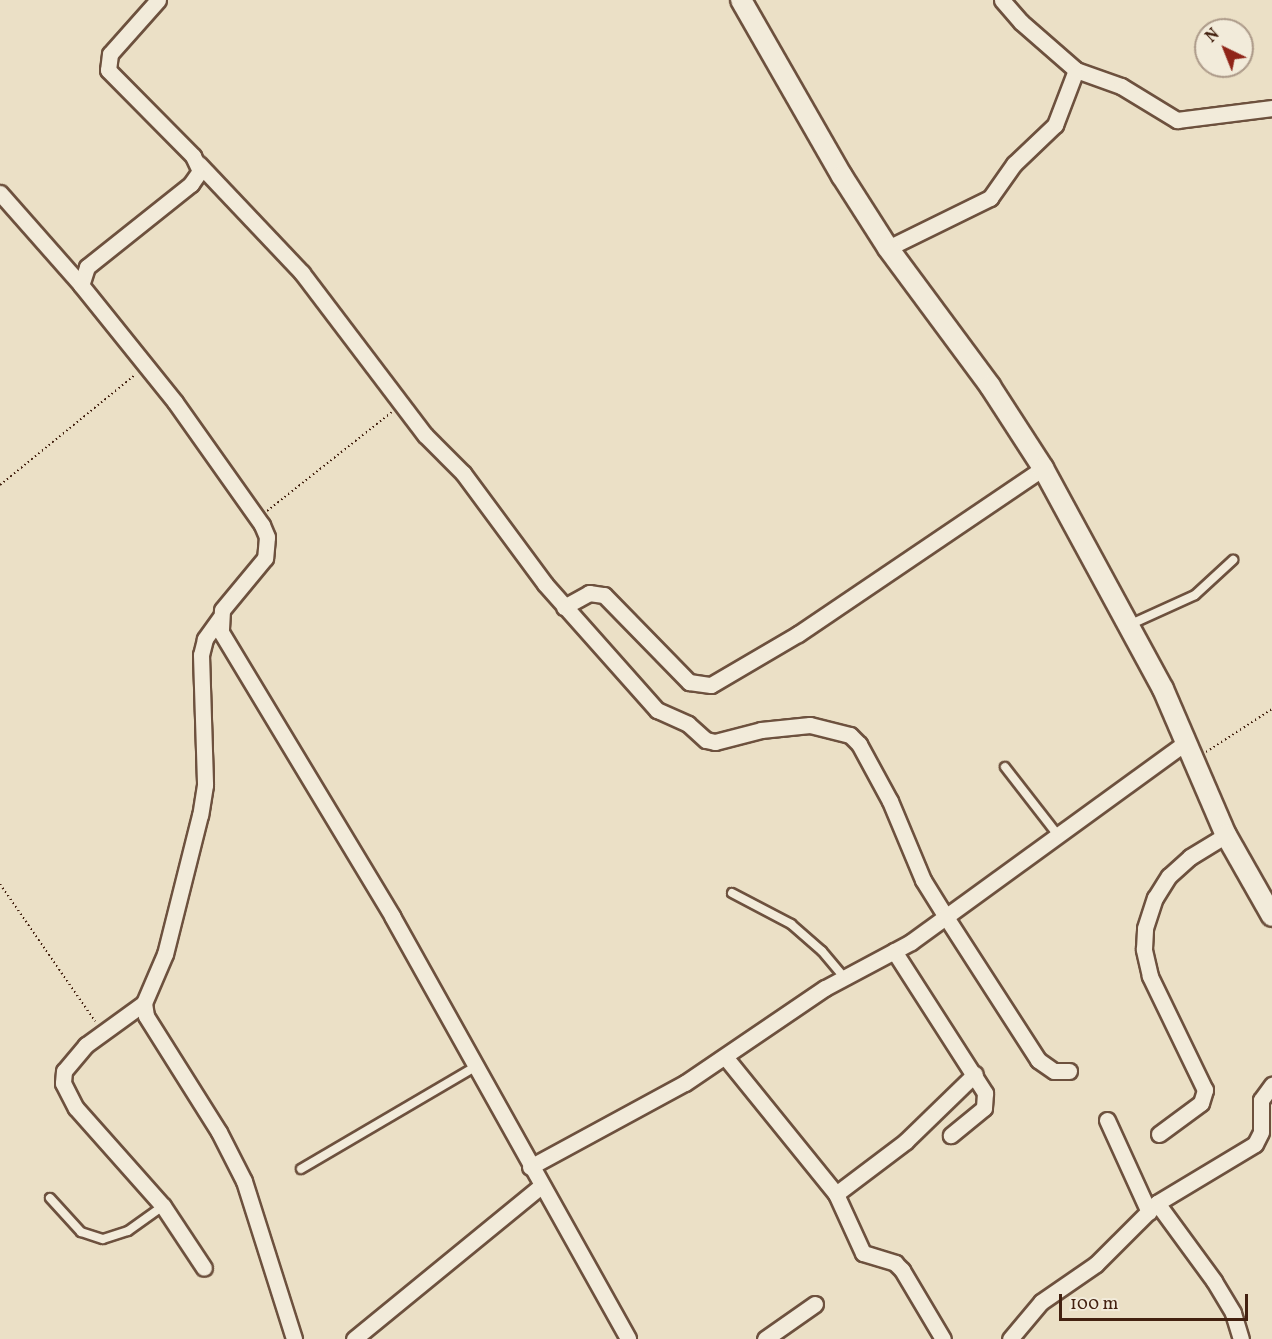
<!DOCTYPE html>
<style>
body{margin:0}
#map{position:relative;width:1272px;height:1339px;overflow:hidden;background:#ebe0c6;font-family:Vollkorn,serif}
div>[style]{position:absolute}
.path>*{height:2px;margin-top:-1px;transform-origin:0;background:repeating-linear-gradient(90deg,#432110 0 1.5px,transparent 0 4.5px)}
.roads{filter:drop-shadow(2px 0 #6d513e) drop-shadow(-2px 0 #6d513e) drop-shadow(0 2px #6d513e) drop-shadow(0 -2px #6d513e)}
.service>*{height:8px;margin:-4px;padding:0 4px;transform-origin:4px;border-radius:4px;background:#f2ebda}
.minor>*{height:15px;margin:-7.5px;padding:0 7.5px;transform-origin:7.5px;border-radius:7.5px;background:#f2ebda}
.tertiary>*{height:20px;margin:-10px;padding:0 10px;transform-origin:10px;border-radius:10px;background:#f2ebda}
span{translate:-50% -50%;white-space:nowrap;text-align:center;line-height:1.15;-webkit-text-stroke:5px #f2ebda;paint-order:stroke}
.north{position:absolute;left:1194px;top:18px;width:60px;height:60px;box-sizing:border-box;background:#f2ebda;border:2px solid #ac9a89;border-radius:50%;rotate:317deg;font-size:16px;font-weight:700;line-height:24px;text-align:center;color:#432110}
.north::after{content:'';display:block;margin:auto;width:21px;height:27px;background:#8f2418;clip-path:polygon(50% 0,100% 100%,50% 72%,0 100%)}
.scale{position:absolute;left:1059px;top:1294px;width:189px;height:27px;box-sizing:border-box;border:3px solid #432110;border-top:0;padding-left:8px;font-size:18px;line-height:21px;white-space:nowrap;color:#432110;-webkit-text-stroke:4px #f2ebda;paint-order:stroke}
</style>
<div id="map">
<div class="path">
<div style="left:0;top:485px;width:174px;rotate:-39.2deg"></div>
<div style="left:267px;top:511px;width:159px;rotate:-38.4deg"></div>
<div style="left:1206px;top:752px;width:79px;rotate:-33.1deg"></div>
<div style="left:0;top:884px;width:167px;rotate:55.3deg"></div>
</div>
<div class="roads">
<div class="service">
<div style="left:1129px;top:625px;width:72px;rotate:-24.4deg"></div>
<div style="left:1195px;top:595px;width:52px;rotate:-42.6deg"></div>
<div style="left:1005px;top:767px;width:85px;rotate:52.2deg"></div>
<div style="left:732px;top:893px;width:67px;rotate:27.7deg"></div>
<div style="left:791px;top:924px;width:41px;rotate:41.1deg"></div>
<div style="left:822px;top:951px;width:34px;rotate:50deg"></div>
<div style="left:301px;top:1169px;width:202px;rotate:-30.4deg"></div>
<div style="left:50px;top:1198px;width:46px;rotate:47.6deg"></div>
<div style="left:81px;top:1232px;width:23px;rotate:18deg"></div>
<div style="left:103px;top:1239px;width:26px;rotate:-18deg"></div>
<div style="left:128px;top:1231px;width:43px;rotate:-35.5deg"></div>
</div>
<div class="minor">
<div style="left:158px;top:0;width:72px;rotate:131.6deg"></div>
<div style="left:110px;top:54px;width:16px;rotate:97deg"></div>
<div style="left:108px;top:70px;width:121px;rotate:45.3deg"></div>
<div style="left:193px;top:156px;width:17px;rotate:65deg"></div>
<div style="left:200px;top:171px;width:16px;rotate:125deg"></div>
<div style="left:191px;top:184px;width:133px;rotate:141.4deg"></div>
<div style="left:87px;top:267px;width:19px;rotate:108deg"></div>
<div style="left:81px;top:285px;width:150px;rotate:51.2deg"></div>
<div style="left:175px;top:402px;width:151px;rotate:54.7deg"></div>
<div style="left:262px;top:525px;width:13px;rotate:67deg"></div>
<div style="left:267px;top:537px;width:21px;rotate:95deg"></div>
<div style="left:265px;top:558px;width:67px;rotate:129.6deg"></div>
<div style="left:222px;top:610px;width:22px;rotate:93deg"></div>
<div style="left:221px;top:632px;width:332px;rotate:58.9deg"></div>
<div style="left:392px;top:916px;width:484px;rotate:60.8deg"></div>
<div style="left:1076px;top:70px;width:48px;rotate:19.6deg"></div>
<div style="left:1121px;top:86px;width:66px;rotate:31.3deg"></div>
<div style="left:1177px;top:120px;width:96px;rotate:-7.2deg"></div>
<div style="left:199px;top:164px;width:150px;rotate:46.6deg"></div>
<div style="left:302px;top:273px;width:203px;rotate:52.8deg"></div>
<div style="left:425px;top:435px;width:54px;rotate:45deg"></div>
<div style="left:463px;top:473px;width:138px;rotate:53.5deg"></div>
<div style="left:545px;top:584px;width:169px;rotate:48.4deg"></div>
<div style="left:657px;top:710px;width:34px;rotate:24deg"></div>
<div style="left:688px;top:724px;width:24px;rotate:42deg"></div>
<div style="left:706px;top:740px;width:9px;rotate:13deg"></div>
<div style="left:715px;top:742px;width:48px;rotate:-14.6deg"></div>
<div style="left:761px;top:730px;width:49px;rotate:-5.8deg"></div>
<div style="left:810px;top:725px;width:41px;rotate:14deg"></div>
<div style="left:850px;top:735px;width:13px;rotate:45deg"></div>
<div style="left:859px;top:744px;width:65px;rotate:61.5deg"></div>
<div style="left:890px;top:801px;width:86px;rotate:67.3deg"></div>
<div style="left:923px;top:880px;width:44px;rotate:58.1deg"></div>
<div style="left:946px;top:917px;width:170px;rotate:57.2deg"></div>
<div style="left:1038px;top:1060px;width:19px;rotate:35deg"></div>
<div style="left:1054px;top:1071px;width:15px"></div>
<div style="left:0;top:193px;width:123px;rotate:48.6deg"></div>
<div style="left:888px;top:248px;width:114px;rotate:-26.1deg"></div>
<div style="left:990px;top:198px;width:42px;rotate:-54.8deg"></div>
<div style="left:1014px;top:164px;width:57px;rotate:-43.6deg"></div>
<div style="left:1055px;top:125px;width:59px;rotate:-69.1deg"></div>
<div style="left:1076px;top:70px;width:73px;rotate:-138.9deg"></div>
<div style="left:1021px;top:22px;width:29px;rotate:-131deg"></div>
<div style="left:564px;top:607px;width:29px;rotate:-29deg"></div>
<div style="left:589px;top:593px;width:15px;rotate:8deg"></div>
<div style="left:604px;top:595px;width:122px;rotate:45.7deg"></div>
<div style="left:689px;top:682px;width:22px;rotate:8deg"></div>
<div style="left:711px;top:685px;width:101px;rotate:-30.4deg"></div>
<div style="left:798px;top:634px;width:296px;rotate:-34.1deg"></div>
<div style="left:220px;top:618px;width:26px;rotate:126deg"></div>
<div style="left:205px;top:639px;width:16px;rotate:104deg"></div>
<div style="left:201px;top:655px;width:130px;rotate:88.2deg"></div>
<div style="left:205px;top:785px;width:30px;rotate:99deg"></div>
<div style="left:200px;top:815px;width:143px;rotate:104.1deg"></div>
<div style="left:165px;top:954px;width:53px;rotate:113.2deg"></div>
<div style="left:144px;top:1003px;width:13px;rotate:81deg"></div>
<div style="left:146px;top:1016px;width:137px;rotate:57.8deg"></div>
<div style="left:219px;top:1132px;width:55px;rotate:63deg"></div>
<div style="left:244px;top:1181px;width:166px;rotate:72.4deg"></div>
<div style="left:894px;top:951px;width:169px;rotate:57.3deg"></div>
<div style="left:985px;top:1093px;width:15px;rotate:94deg"></div>
<div style="left:984px;top:1108px;width:43px;rotate:140.7deg"></div>
<div style="left:144px;top:1003px;width:72px;rotate:144.1deg"></div>
<div style="left:86px;top:1045px;width:34px;rotate:130deg"></div>
<div style="left:64px;top:1071px;width:12px;rotate:95deg"></div>
<div style="left:63px;top:1083px;width:28px;rotate:63deg"></div>
<div style="left:76px;top:1108px;width:131px;rotate:48.4deg"></div>
<div style="left:163px;top:1206px;width:74px;rotate:56.5deg"></div>
<div style="left:726px;top:1058px;width:175px;rotate:51deg"></div>
<div style="left:836px;top:1194px;width:65px;rotate:65.4deg"></div>
<div style="left:863px;top:1253px;width:34px;rotate:17deg"></div>
<div style="left:895px;top:1263px;width:10px;rotate:45deg"></div>
<div style="left:902px;top:1270px;width:80px;rotate:59.3deg"></div>
<div style="left:1107px;top:1120px;width:101px;rotate:65.5deg"></div>
<div style="left:1159px;top:1134px;width:52px;rotate:-36.4deg"></div>
<div style="left:1201px;top:1103px;width:14px;rotate:-73deg"></div>
<div style="left:1205px;top:1090px;width:127px;rotate:-115.8deg"></div>
<div style="left:1150px;top:976px;width:28px;rotate:-103deg"></div>
<div style="left:1144px;top:949px;width:21px;rotate:-87deg"></div>
<div style="left:1145px;top:928px;width:32px;rotate:-72deg"></div>
<div style="left:1155px;top:898px;width:26px;rotate:-58deg"></div>
<div style="left:1169px;top:876px;width:28px;rotate:-42deg"></div>
<div style="left:1190px;top:857px;width:42px;rotate:-31.4deg"></div>
<div style="left:530px;top:1167px;width:176px;rotate:-28.5deg"></div>
<div style="left:685px;top:1083px;width:169px;rotate:-34.2deg"></div>
<div style="left:825px;top:988px;width:98px;rotate:-28.1deg"></div>
<div style="left:911px;top:942px;width:340px;rotate:-36deg"></div>
<div style="left:836px;top:1194px;width:88px;rotate:-37.1deg"></div>
<div style="left:906px;top:1141px;width:96px;rotate:-44.2deg"></div>
<div style="left:1157px;top:1203px;width:97px;rotate:53.8deg"></div>
<div style="left:1214px;top:1281px;width:37px;rotate:59deg"></div>
<div style="left:1233px;top:1313px;width:27px;rotate:73deg"></div>
<div style="left:354px;top:1339px;width:242px;rotate:-39.3deg"></div>
<div style="left:765px;top:1339px;width:61px;rotate:-35deg"></div>
<div style="left:1010px;top:1339px;width:48px;rotate:-50deg"></div>
<div style="left:1041px;top:1302px;width:67px;rotate:-34.6deg"></div>
<div style="left:1096px;top:1264px;width:86px;rotate:-45deg"></div>
<div style="left:1157px;top:1203px;width:114px;rotate:-31deg"></div>
<div style="left:1255px;top:1144px;width:13px;rotate:-63deg"></div>
<div style="left:1261px;top:1132px;width:32px;rotate:-90deg"></div>
<div style="left:1261px;top:1100px;width:19px;rotate:-54deg"></div>
</div>
<div class="tertiary">
<div style="left:741px;top:0;width:203px;rotate:60.2deg"></div>
<div style="left:842px;top:176px;width:85px;rotate:57.4deg"></div>
<div style="left:888px;top:248px;width:172px;rotate:53.5deg"></div>
<div style="left:990px;top:386px;width:98px;rotate:57.1deg"></div>
<div style="left:1043px;top:468px;width:251px;rotate:61.5deg"></div>
<div style="left:1163px;top:689px;width:159px;rotate:66.7deg"></div>
<div style="left:1226px;top:835px;width:93px;rotate:60.4deg"></div>
</div>
</div>
<div class="north">N</div>
<div class="scale">100 m</div>
</div>
